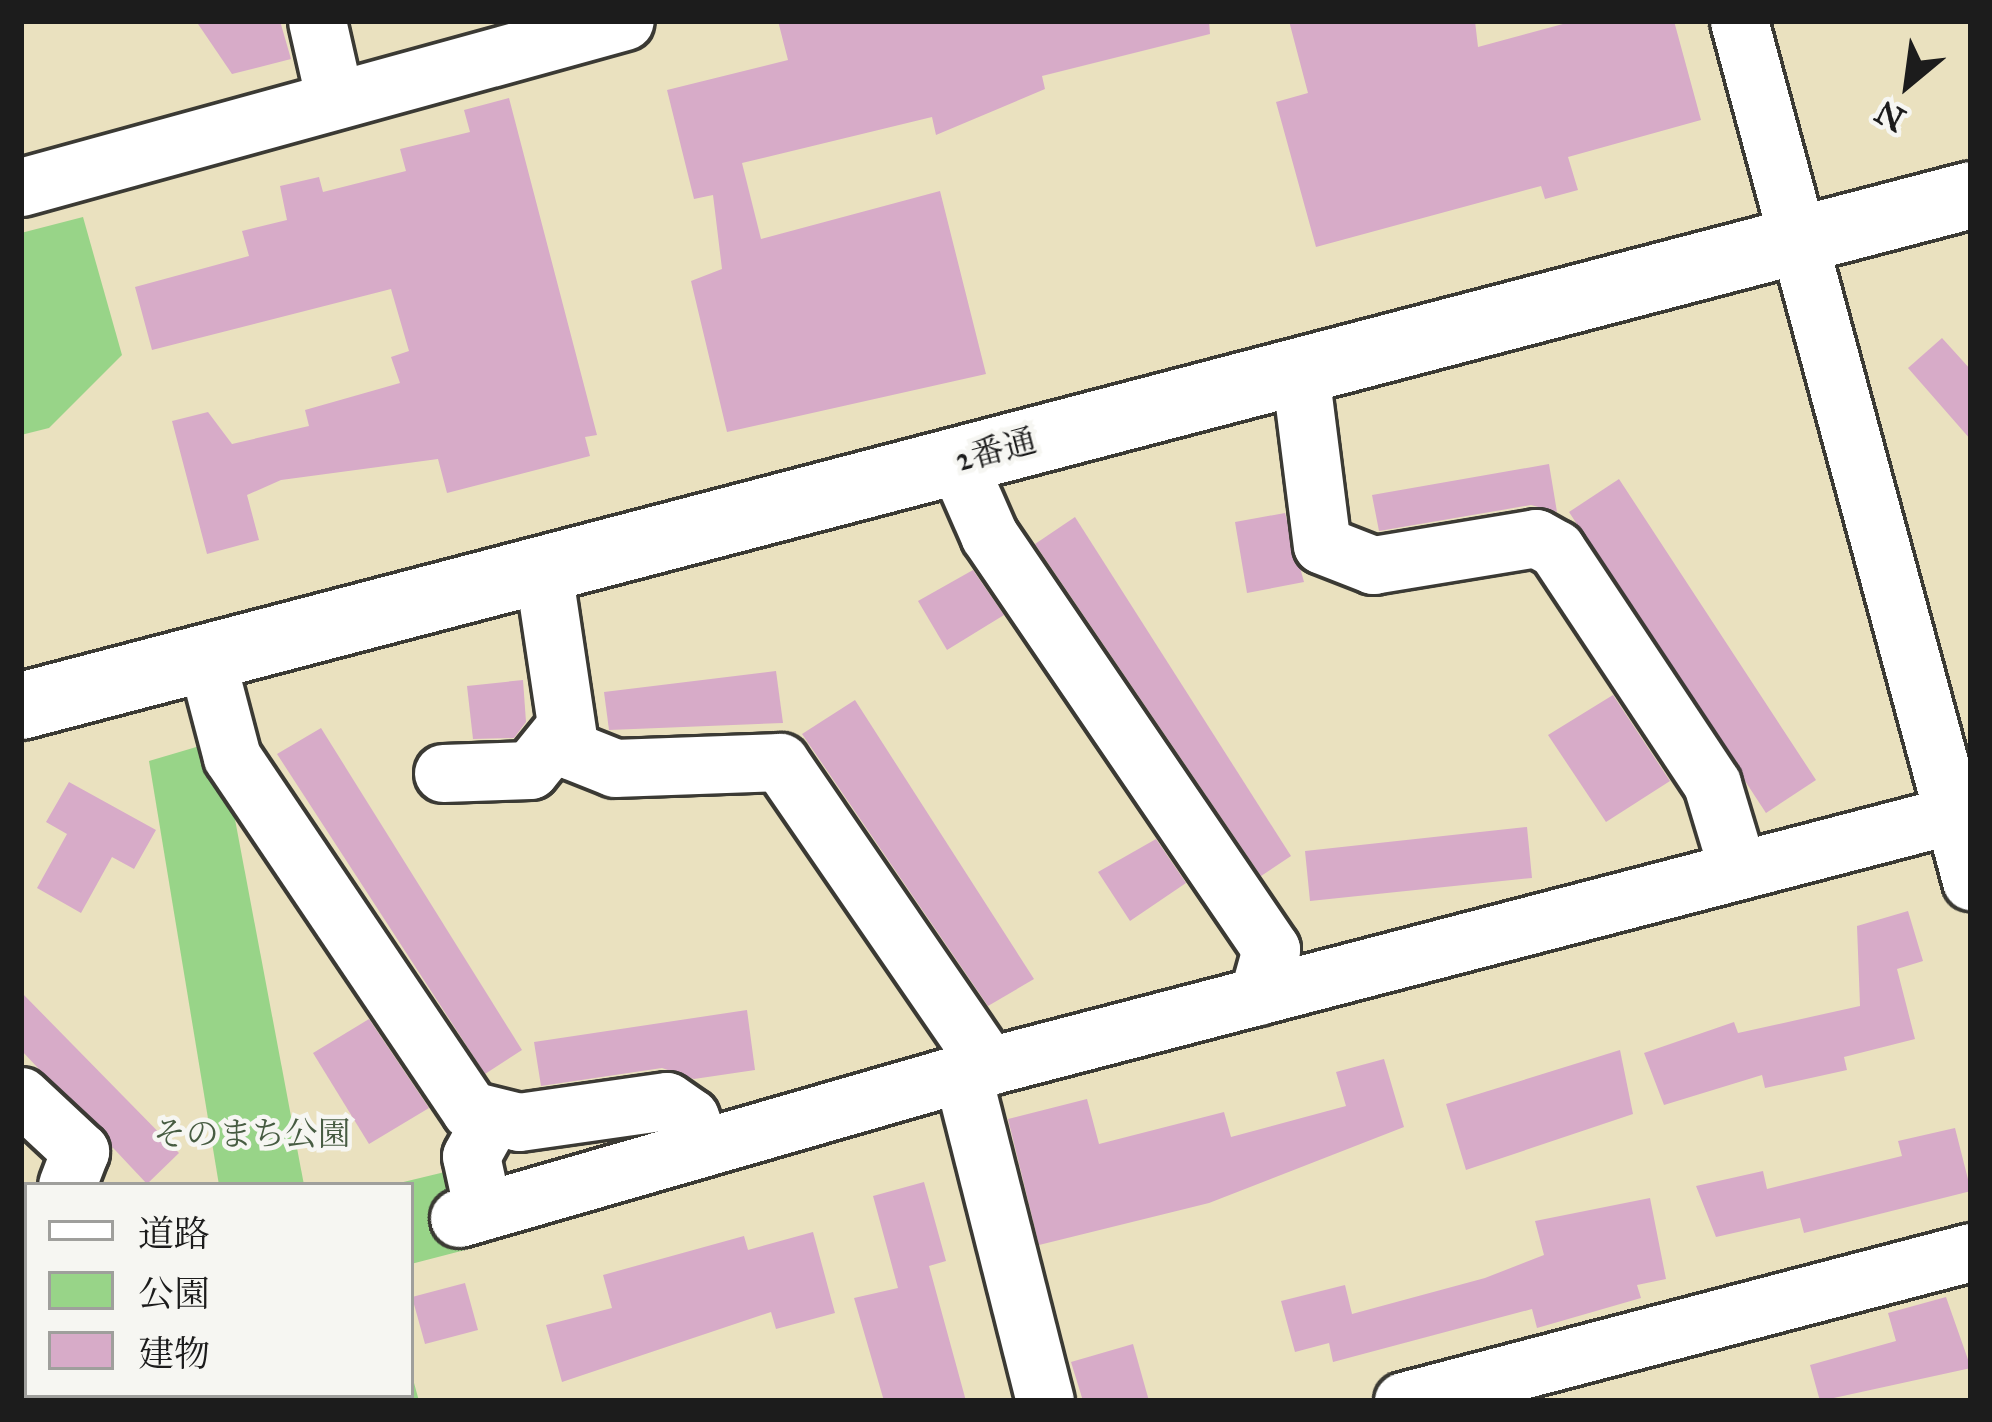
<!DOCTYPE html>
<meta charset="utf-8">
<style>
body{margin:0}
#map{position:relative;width:1992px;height:1422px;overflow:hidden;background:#eae1bf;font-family:"IM FELL Great Primer","Noto Serif JP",serif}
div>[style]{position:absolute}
.green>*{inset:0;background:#98d488}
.building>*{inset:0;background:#d7abc8}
.roads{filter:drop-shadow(3px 0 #3b3a34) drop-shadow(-3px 0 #3b3a34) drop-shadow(0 3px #3b3a34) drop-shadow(0 -3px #3b3a34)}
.minor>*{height:57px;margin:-28.5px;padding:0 28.5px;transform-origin:28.5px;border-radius:28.5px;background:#fff}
.major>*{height:66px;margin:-33px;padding:0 33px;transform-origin:33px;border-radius:33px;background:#fff}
span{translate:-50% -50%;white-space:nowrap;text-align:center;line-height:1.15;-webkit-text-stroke:9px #f6f6f2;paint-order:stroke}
.street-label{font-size:33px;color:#1c1c1c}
.park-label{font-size:33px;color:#475c42}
.frame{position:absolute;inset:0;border:24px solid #1c1c1c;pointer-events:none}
.legend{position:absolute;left:24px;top:1182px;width:390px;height:216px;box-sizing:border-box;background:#f6f6f2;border:3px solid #9f9f9c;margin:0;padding:15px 21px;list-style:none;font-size:36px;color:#1c1c1c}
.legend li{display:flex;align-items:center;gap:24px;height:60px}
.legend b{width:60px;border:3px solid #9f9f9c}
.north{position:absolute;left:1848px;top:24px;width:120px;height:120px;-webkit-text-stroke:9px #f6f6f2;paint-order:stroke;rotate:209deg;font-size:33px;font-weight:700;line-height:48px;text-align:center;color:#1c1c1c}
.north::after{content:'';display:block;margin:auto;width:42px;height:54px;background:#1c1c1c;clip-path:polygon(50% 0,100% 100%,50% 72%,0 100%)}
</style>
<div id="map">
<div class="green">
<div style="clip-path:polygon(83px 217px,122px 355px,49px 428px,21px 435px,21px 233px)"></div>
<div style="clip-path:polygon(220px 740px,304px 1185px,219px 1185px,149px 761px)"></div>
<div style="clip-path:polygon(449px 1171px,465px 1250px,411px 1264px,411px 1185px,391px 1185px)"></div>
<div style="clip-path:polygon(27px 1321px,27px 1395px,411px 1395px,411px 1372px,419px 1401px,21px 1401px)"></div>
</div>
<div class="building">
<div style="clip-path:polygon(196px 21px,280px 21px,291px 59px,232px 74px)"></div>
<div style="clip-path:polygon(778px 21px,1209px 21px,1210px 34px,1042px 76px,1045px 89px,936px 135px,932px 117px,742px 163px,761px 239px,940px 191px,986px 374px,727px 432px,691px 281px,722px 269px,713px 195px,694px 199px,667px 90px,788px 60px)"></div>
<div style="clip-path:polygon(1289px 21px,1475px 21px,1478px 47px,1574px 21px,1674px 21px,1701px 120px,1568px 157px,1578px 190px,1545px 199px,1541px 186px,1316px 247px,1276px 102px,1308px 93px)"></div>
<div style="clip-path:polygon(509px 98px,597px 435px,585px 437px,590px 456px,447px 493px,438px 459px,281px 480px,247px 495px,259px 540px,207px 554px,172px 421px,208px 412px,232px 444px,309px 426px,305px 410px,400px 383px,391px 357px,409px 351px,391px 289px,152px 350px,135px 287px,249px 256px,242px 231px,287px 220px,280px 186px,319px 177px,323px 192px,406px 171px,400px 149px,470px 132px,464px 110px)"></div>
<div style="clip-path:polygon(1942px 338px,1971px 370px,1971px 440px,1908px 368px)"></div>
<div style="clip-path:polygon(1549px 464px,1557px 512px,1531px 505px,1379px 531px,1372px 495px)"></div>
<div style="clip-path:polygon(1619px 479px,1816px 780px,1766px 813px,1569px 512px)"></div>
<div style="clip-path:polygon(1285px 513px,1304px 582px,1247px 593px,1235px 522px)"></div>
<div style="clip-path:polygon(1075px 517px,1291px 856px,1261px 876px,1035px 544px)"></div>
<div style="clip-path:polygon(973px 570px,1004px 615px,947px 650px,918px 601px)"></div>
<div style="clip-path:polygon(776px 671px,783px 723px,609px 730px,604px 692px)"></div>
<div style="clip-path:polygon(523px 680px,526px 722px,514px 738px,473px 739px,467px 686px)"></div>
<div style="clip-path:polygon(1613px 695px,1670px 781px,1606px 822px,1548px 735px)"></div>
<div style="clip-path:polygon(855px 700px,1034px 979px,988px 1006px,802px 734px)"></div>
<div style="clip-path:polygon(321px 728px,522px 1050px,485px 1074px,277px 754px)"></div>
<div style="clip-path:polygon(69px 782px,156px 830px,134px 869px,112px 857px,81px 913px,37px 888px,67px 834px,46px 822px)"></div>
<div style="clip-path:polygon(1527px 827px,1532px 878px,1310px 901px,1305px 851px)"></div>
<div style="clip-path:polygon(1156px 839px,1186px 883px,1130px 921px,1098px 872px)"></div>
<div style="clip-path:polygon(1908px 911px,1923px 961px,1897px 969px,1915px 1039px,1844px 1057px,1847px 1070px,1765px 1088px,1762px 1075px,1664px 1105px,1644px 1053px,1734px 1022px,1738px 1033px,1860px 1006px,1857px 926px)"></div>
<div style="clip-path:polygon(21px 992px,179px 1153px,147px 1184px,21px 1050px)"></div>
<div style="clip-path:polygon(747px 1010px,755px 1070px,694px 1079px,662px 1068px,541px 1086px,534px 1042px)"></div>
<div style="clip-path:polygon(369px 1019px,429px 1108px,369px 1144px,313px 1053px)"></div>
<div style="clip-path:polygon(1620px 1050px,1633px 1114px,1466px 1170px,1446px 1104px)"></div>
<div style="clip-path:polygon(1384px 1059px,1404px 1127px,1209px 1203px,1039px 1245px,1008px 1119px,1087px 1099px,1099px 1144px,1224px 1112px,1231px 1137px,1346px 1106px,1336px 1072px)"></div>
<div style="clip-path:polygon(1955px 1128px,1971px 1191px,1804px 1233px,1800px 1218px,1716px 1237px,1696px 1186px,1763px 1171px,1767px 1189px,1902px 1156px,1898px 1141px)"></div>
<div style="clip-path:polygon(924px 1182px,946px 1261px,929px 1266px,966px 1401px,884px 1401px,854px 1298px,898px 1288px,873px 1196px)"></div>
<div style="clip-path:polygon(1650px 1198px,1666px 1279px,1637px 1285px,1641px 1298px,1537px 1328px,1532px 1309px,1333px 1362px,1329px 1343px,1295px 1352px,1281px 1301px,1345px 1285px,1352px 1314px,1485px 1278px,1544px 1255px,1535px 1221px)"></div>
<div style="clip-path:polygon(813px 1232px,835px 1313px,776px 1329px,771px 1312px,562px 1382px,546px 1325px,612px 1308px,603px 1275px,744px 1236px,748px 1250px)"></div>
<div style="clip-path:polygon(465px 1283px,478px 1330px,425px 1344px,412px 1297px)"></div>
<div style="clip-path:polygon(1946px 1297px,1971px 1368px,1820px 1401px,1810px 1365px,1896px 1341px,1888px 1313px)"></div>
<div style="clip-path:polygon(1133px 1344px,1149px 1401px,1083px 1401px,1071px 1362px)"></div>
</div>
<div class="roads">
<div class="minor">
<div style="left:317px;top:21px;width:81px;rotate:77.2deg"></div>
<div style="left:1739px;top:21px;width:891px;rotate:74.9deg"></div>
<div style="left:21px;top:187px;width:626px;rotate:-15.37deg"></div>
<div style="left:1300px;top:372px;width:174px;rotate:82.8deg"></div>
<div style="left:1322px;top:545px;width:55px;rotate:21.4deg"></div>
<div style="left:1373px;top:565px;width:165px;rotate:-9.4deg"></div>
<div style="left:1536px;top:538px;width:23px;rotate:29deg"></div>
<div style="left:1556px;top:549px;width:282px;rotate:56.4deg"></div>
<div style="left:1712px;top:784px;width:90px;rotate:73.2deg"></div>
<div style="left:957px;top:462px;width:80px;rotate:66.3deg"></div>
<div style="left:989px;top:535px;width:501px;rotate:55.74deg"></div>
<div style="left:1271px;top:949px;width:49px;rotate:105.5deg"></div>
<div style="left:543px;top:570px;width:182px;rotate:81.5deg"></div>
<div style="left:570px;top:750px;width:48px;rotate:21.8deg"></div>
<div style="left:615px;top:768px;width:165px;rotate:-2.1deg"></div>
<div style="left:780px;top:762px;width:369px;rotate:55.5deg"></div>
<div style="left:206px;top:658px;width:102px;rotate:75.3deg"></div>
<div style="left:232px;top:757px;width:426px;rotate:56deg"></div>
<div style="left:470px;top:1110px;width:50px;rotate:13.8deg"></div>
<div style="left:519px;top:1122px;width:149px;rotate:-8.1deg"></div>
<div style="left:667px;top:1101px;width:28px;rotate:35deg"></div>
<div style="left:690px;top:1117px;width:33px;rotate:70deg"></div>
<div style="left:443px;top:773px;width:87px;rotate:-2deg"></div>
<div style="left:530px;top:770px;width:48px;rotate:-51deg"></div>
<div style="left:962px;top:1073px;width:338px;rotate:75.8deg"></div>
<div style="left:21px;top:1096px;width:81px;rotate:43deg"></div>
<div style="left:80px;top:1151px;width:36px;rotate:111deg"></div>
<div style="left:483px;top:1211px;width:56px;rotate:-102.3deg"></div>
<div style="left:471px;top:1156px;width:39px;rotate:-61deg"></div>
<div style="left:459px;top:1218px;width:523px;rotate:-16.08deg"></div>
<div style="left:962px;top:1073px;width:1043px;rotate:-14.61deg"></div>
<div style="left:21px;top:1238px;width:9px;rotate:-49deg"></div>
<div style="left:1403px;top:1401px;width:587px;rotate:-14.7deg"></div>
</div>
<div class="major">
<div style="left:21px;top:706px;width:2016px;rotate:-14.68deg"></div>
</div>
</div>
<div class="street-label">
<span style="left:996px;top:451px;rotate:-15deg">2番通</span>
</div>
<div class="park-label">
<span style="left:252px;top:1135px">そのまち公園</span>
</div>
<div class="frame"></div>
<ul class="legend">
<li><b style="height:15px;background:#fff"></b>道路</li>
<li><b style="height:33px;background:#98d488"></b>公園</li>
<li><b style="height:33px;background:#d7abc8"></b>建物</li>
</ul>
<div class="north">N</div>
</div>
